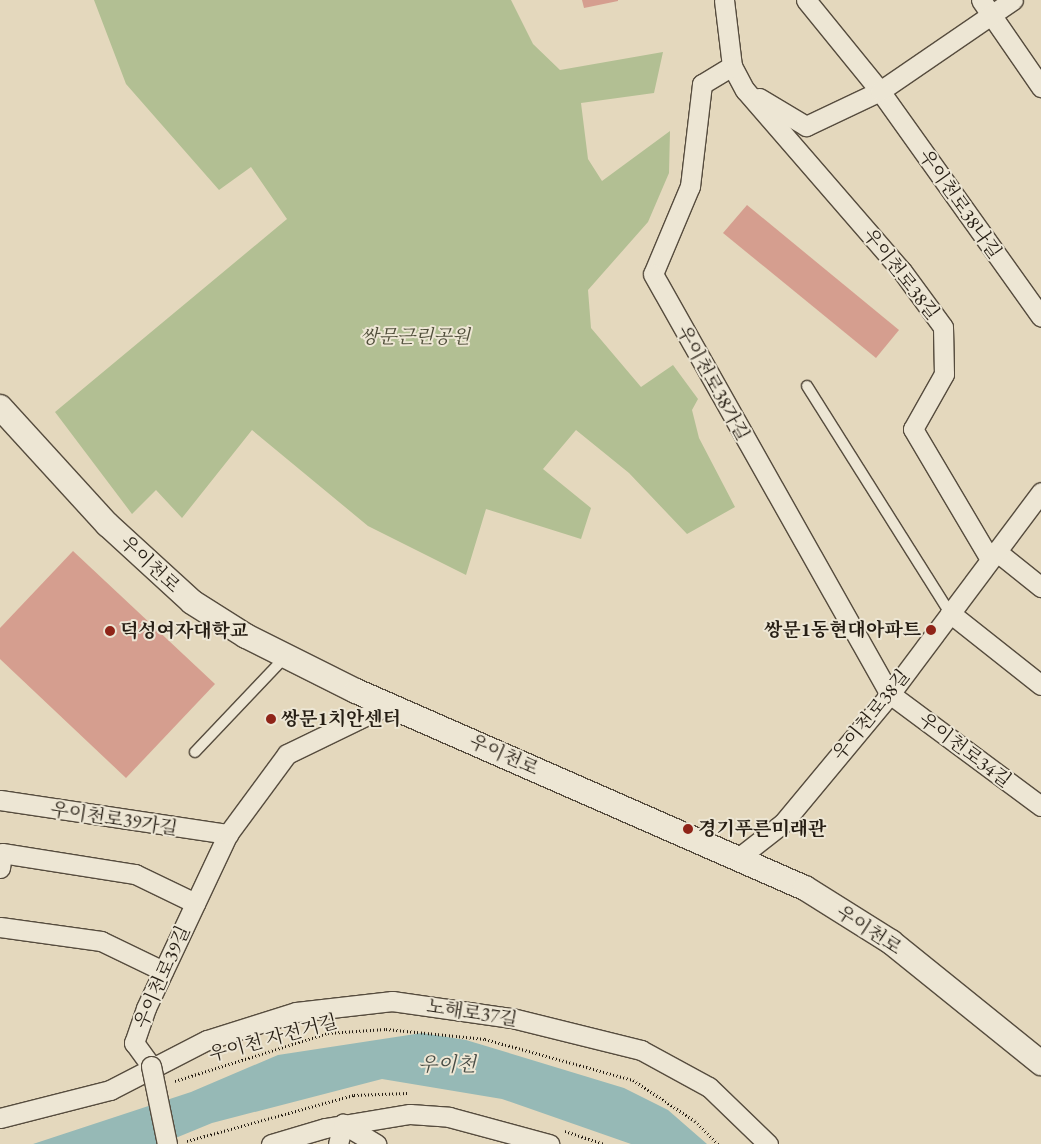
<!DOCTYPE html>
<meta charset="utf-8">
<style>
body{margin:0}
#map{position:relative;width:1041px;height:1144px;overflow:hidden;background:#e4d8bd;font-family:"EB Garamond","Noto Serif KR",serif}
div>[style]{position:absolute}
.green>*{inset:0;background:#b2bf93}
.water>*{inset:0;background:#96b9b6}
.building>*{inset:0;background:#d59e8f}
.path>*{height:3px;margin-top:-1.5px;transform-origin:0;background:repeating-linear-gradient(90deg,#261e14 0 1px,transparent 0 3.5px)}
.roads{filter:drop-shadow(1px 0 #564c3e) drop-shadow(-1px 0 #564c3e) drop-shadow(0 1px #564c3e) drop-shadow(0 -1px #564c3e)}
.service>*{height:10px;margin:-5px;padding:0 5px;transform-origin:5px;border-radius:5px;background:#ede6d4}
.minor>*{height:19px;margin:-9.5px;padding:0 9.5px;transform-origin:9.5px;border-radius:9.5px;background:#ede6d4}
.tertiary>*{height:24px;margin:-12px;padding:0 12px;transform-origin:12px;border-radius:12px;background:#ede6d4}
.bridges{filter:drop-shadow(1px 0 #564c3e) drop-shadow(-1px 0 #564c3e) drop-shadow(0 1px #564c3e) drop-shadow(0 -1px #564c3e)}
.minor-bridge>*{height:19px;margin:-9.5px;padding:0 9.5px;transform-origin:9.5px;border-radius:9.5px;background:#ede6d4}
.dots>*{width:14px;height:14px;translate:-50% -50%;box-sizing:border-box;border:2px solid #ede6d4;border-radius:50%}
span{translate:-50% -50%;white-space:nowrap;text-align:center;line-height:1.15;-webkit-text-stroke:4px #ede6d4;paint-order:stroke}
.street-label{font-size:19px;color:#261e14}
.park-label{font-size:19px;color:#504e3a;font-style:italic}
.poi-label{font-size:19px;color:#261e14;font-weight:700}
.right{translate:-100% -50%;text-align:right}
.left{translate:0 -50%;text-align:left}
.water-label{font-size:20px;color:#484c45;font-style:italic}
</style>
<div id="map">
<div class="green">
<div style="clip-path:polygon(94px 0,511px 0,533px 44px,560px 70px,663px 52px,654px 93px,581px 103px,588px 159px,602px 181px,670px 131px,669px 173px,648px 222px,588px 290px,591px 328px,641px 387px,673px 365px,698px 399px,692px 410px,699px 438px,735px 507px,687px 534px,629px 473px,576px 430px,543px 469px,591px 508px,581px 539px,486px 509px,466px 575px,368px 526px,252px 430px,182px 518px,156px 490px,132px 514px,55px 412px,287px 219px,251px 167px,219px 190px,126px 84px)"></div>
</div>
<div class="water">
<div style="clip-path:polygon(422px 1033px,466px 1040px,624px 1088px,668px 1110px,707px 1144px,631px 1144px,502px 1099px,382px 1079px,212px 1123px,161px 1144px,33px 1144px,191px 1092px,278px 1055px)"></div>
</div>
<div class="building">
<div style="clip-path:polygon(582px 0,618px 0,618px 1px,584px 8px)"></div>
<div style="clip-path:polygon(747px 205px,899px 330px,876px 358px,723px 233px)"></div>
<div style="clip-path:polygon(73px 551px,215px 684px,126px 778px,0 659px,0 628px)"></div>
</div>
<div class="path">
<div style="left:175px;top:1081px;width:160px;rotate:-17.4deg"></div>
<div style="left:328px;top:1033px;width:58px;rotate:-3.9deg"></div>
<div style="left:386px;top:1029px;width:100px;rotate:5.8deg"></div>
<div style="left:485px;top:1039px;width:154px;rotate:15.5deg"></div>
<div style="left:633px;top:1080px;width:74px;rotate:33.5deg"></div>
<div style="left:695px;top:1121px;width:33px;rotate:45deg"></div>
<div style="left:565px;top:1131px;width:41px;rotate:18.4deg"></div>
<div style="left:187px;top:1141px;width:173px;rotate:-15.4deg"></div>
<div style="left:354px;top:1095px;width:54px;rotate:-2.1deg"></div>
</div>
<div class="roads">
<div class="service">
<div style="left:807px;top:386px;width:268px;rotate:57.8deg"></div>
<div style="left:195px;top:752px;width:131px;rotate:-46.5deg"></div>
</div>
<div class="minor">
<div style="left:724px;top:0;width:66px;rotate:83.1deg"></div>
<div style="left:732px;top:66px;width:27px;rotate:62deg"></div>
<div style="left:745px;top:90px;width:240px;rotate:49.1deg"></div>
<div style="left:902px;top:271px;width:69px;rotate:53.8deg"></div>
<div style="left:943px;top:327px;width:47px;rotate:88.8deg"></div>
<div style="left:944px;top:374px;width:63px;rotate:119.4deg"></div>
<div style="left:913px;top:429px;width:151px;rotate:59.4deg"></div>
<div style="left:806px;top:0;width:117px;rotate:50.9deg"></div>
<div style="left:880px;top:91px;width:277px;rotate:54.5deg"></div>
<div style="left:981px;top:0;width:106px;rotate:55.4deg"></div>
<div style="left:732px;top:66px;width:35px;rotate:149deg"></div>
<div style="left:702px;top:84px;width:103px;rotate:96.7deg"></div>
<div style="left:690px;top:186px;width:95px;rotate:112.8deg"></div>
<div style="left:653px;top:274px;width:482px;rotate:60.6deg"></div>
<div style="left:890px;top:694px;width:188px;rotate:36.6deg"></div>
<div style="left:759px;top:98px;width:55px;rotate:30.8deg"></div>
<div style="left:806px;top:126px;width:82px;rotate:-25.3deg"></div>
<div style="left:880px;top:91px;width:161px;rotate:-34.4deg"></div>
<div style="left:996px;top:551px;width:58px;rotate:38.7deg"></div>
<div style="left:950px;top:613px;width:116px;rotate:38.4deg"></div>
<div style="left:0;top:800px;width:231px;rotate:8.5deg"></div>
<div style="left:737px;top:859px;width:58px;rotate:-38deg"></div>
<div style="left:783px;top:823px;width:168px;rotate:-50.3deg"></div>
<div style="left:890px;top:694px;width:252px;rotate:-53.2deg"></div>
<div style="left:0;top:868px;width:15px;rotate:-82deg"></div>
<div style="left:2px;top:853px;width:135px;rotate:9deg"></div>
<div style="left:135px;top:874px;width:67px;rotate:25.8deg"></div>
<div style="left:0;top:927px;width:102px;rotate:7.9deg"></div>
<div style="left:101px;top:941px;width:69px;rotate:25.8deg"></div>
<div style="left:151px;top:1066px;width:29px;rotate:-126deg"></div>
<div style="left:134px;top:1043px;width:37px;rotate:-71deg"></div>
<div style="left:146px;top:1008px;width:192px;rotate:-64.8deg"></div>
<div style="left:228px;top:834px;width:99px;rotate:-53.6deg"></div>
<div style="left:287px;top:754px;width:112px;rotate:-25.9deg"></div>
<div style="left:0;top:1118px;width:114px;rotate:-14.3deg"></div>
<div style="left:110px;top:1090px;width:109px;rotate:-27.3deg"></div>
<div style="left:207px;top:1040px;width:93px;rotate:-17.5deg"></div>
<div style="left:296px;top:1012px;width:97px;rotate:-6.5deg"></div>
<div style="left:392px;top:1001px;width:121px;rotate:8.1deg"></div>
<div style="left:512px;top:1018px;width:133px;rotate:13.9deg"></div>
<div style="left:641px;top:1050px;width:77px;rotate:28.6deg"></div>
<div style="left:709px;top:1087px;width:82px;rotate:44deg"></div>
<div style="left:271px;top:1144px;width:56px;rotate:-16.5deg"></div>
<div style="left:325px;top:1128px;width:86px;rotate:-9.4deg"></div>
<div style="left:410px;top:1114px;width:39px;rotate:4deg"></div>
<div style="left:449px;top:1117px;width:104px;rotate:15.1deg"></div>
<div style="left:338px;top:1144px;width:21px;rotate:-76deg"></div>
<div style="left:343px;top:1124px;width:39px;rotate:31deg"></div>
</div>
<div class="tertiary">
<div style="left:0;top:407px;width:159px;rotate:47.6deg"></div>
<div style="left:107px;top:524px;width:115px;rotate:42.5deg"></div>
<div style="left:192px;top:602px;width:64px;rotate:32.2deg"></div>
<div style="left:246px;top:636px;width:123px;rotate:26.6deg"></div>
<div style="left:356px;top:691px;width:490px;rotate:23.7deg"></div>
<div style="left:805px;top:888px;width:102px;rotate:32.1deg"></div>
<div style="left:891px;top:942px;width:193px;rotate:38.9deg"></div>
</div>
</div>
<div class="bridges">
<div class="minor-bridge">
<div style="left:151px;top:1066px;width:80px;rotate:78.4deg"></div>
</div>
</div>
<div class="dots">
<div style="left:931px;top:630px;background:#8f2418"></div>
<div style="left:110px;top:631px;background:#8f2418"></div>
<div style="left:271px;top:719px;background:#8f2418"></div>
<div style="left:688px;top:829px;background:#8f2418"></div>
</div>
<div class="street-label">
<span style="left:960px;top:204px;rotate:55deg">우이천로38나길</span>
<span style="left:901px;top:274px;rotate:52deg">우이천로38길</span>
<span style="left:713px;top:383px;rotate:61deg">우이천로38가길</span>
<span style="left:150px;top:564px;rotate:43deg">우이천로</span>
<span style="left:871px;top:715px;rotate:-51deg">우이천로38길</span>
<span style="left:965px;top:750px;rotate:37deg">우이천로34길</span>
<span style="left:504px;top:755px;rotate:24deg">우이천로</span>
<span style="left:114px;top:819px;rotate:9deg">우이천로39가길</span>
<span style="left:869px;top:930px;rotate:33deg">우이천로</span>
<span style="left:162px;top:977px;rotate:-66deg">우이천로39길</span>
<span style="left:472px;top:1013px;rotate:9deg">노해로37길</span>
<span style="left:273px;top:1038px;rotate:-15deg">우이천 자전거길</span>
</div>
<div class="park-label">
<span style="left:415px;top:337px">쌍문근린공원</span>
</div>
<div class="poi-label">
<span class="right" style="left:921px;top:630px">쌍문1동현대아파트</span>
<span class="left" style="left:120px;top:631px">덕성여자대학교</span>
<span class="left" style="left:281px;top:719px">쌍문1치안센터</span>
<span class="left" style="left:698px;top:829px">경기푸른미래관</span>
</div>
<div class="water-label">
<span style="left:447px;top:1064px">우이천</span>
</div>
</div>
